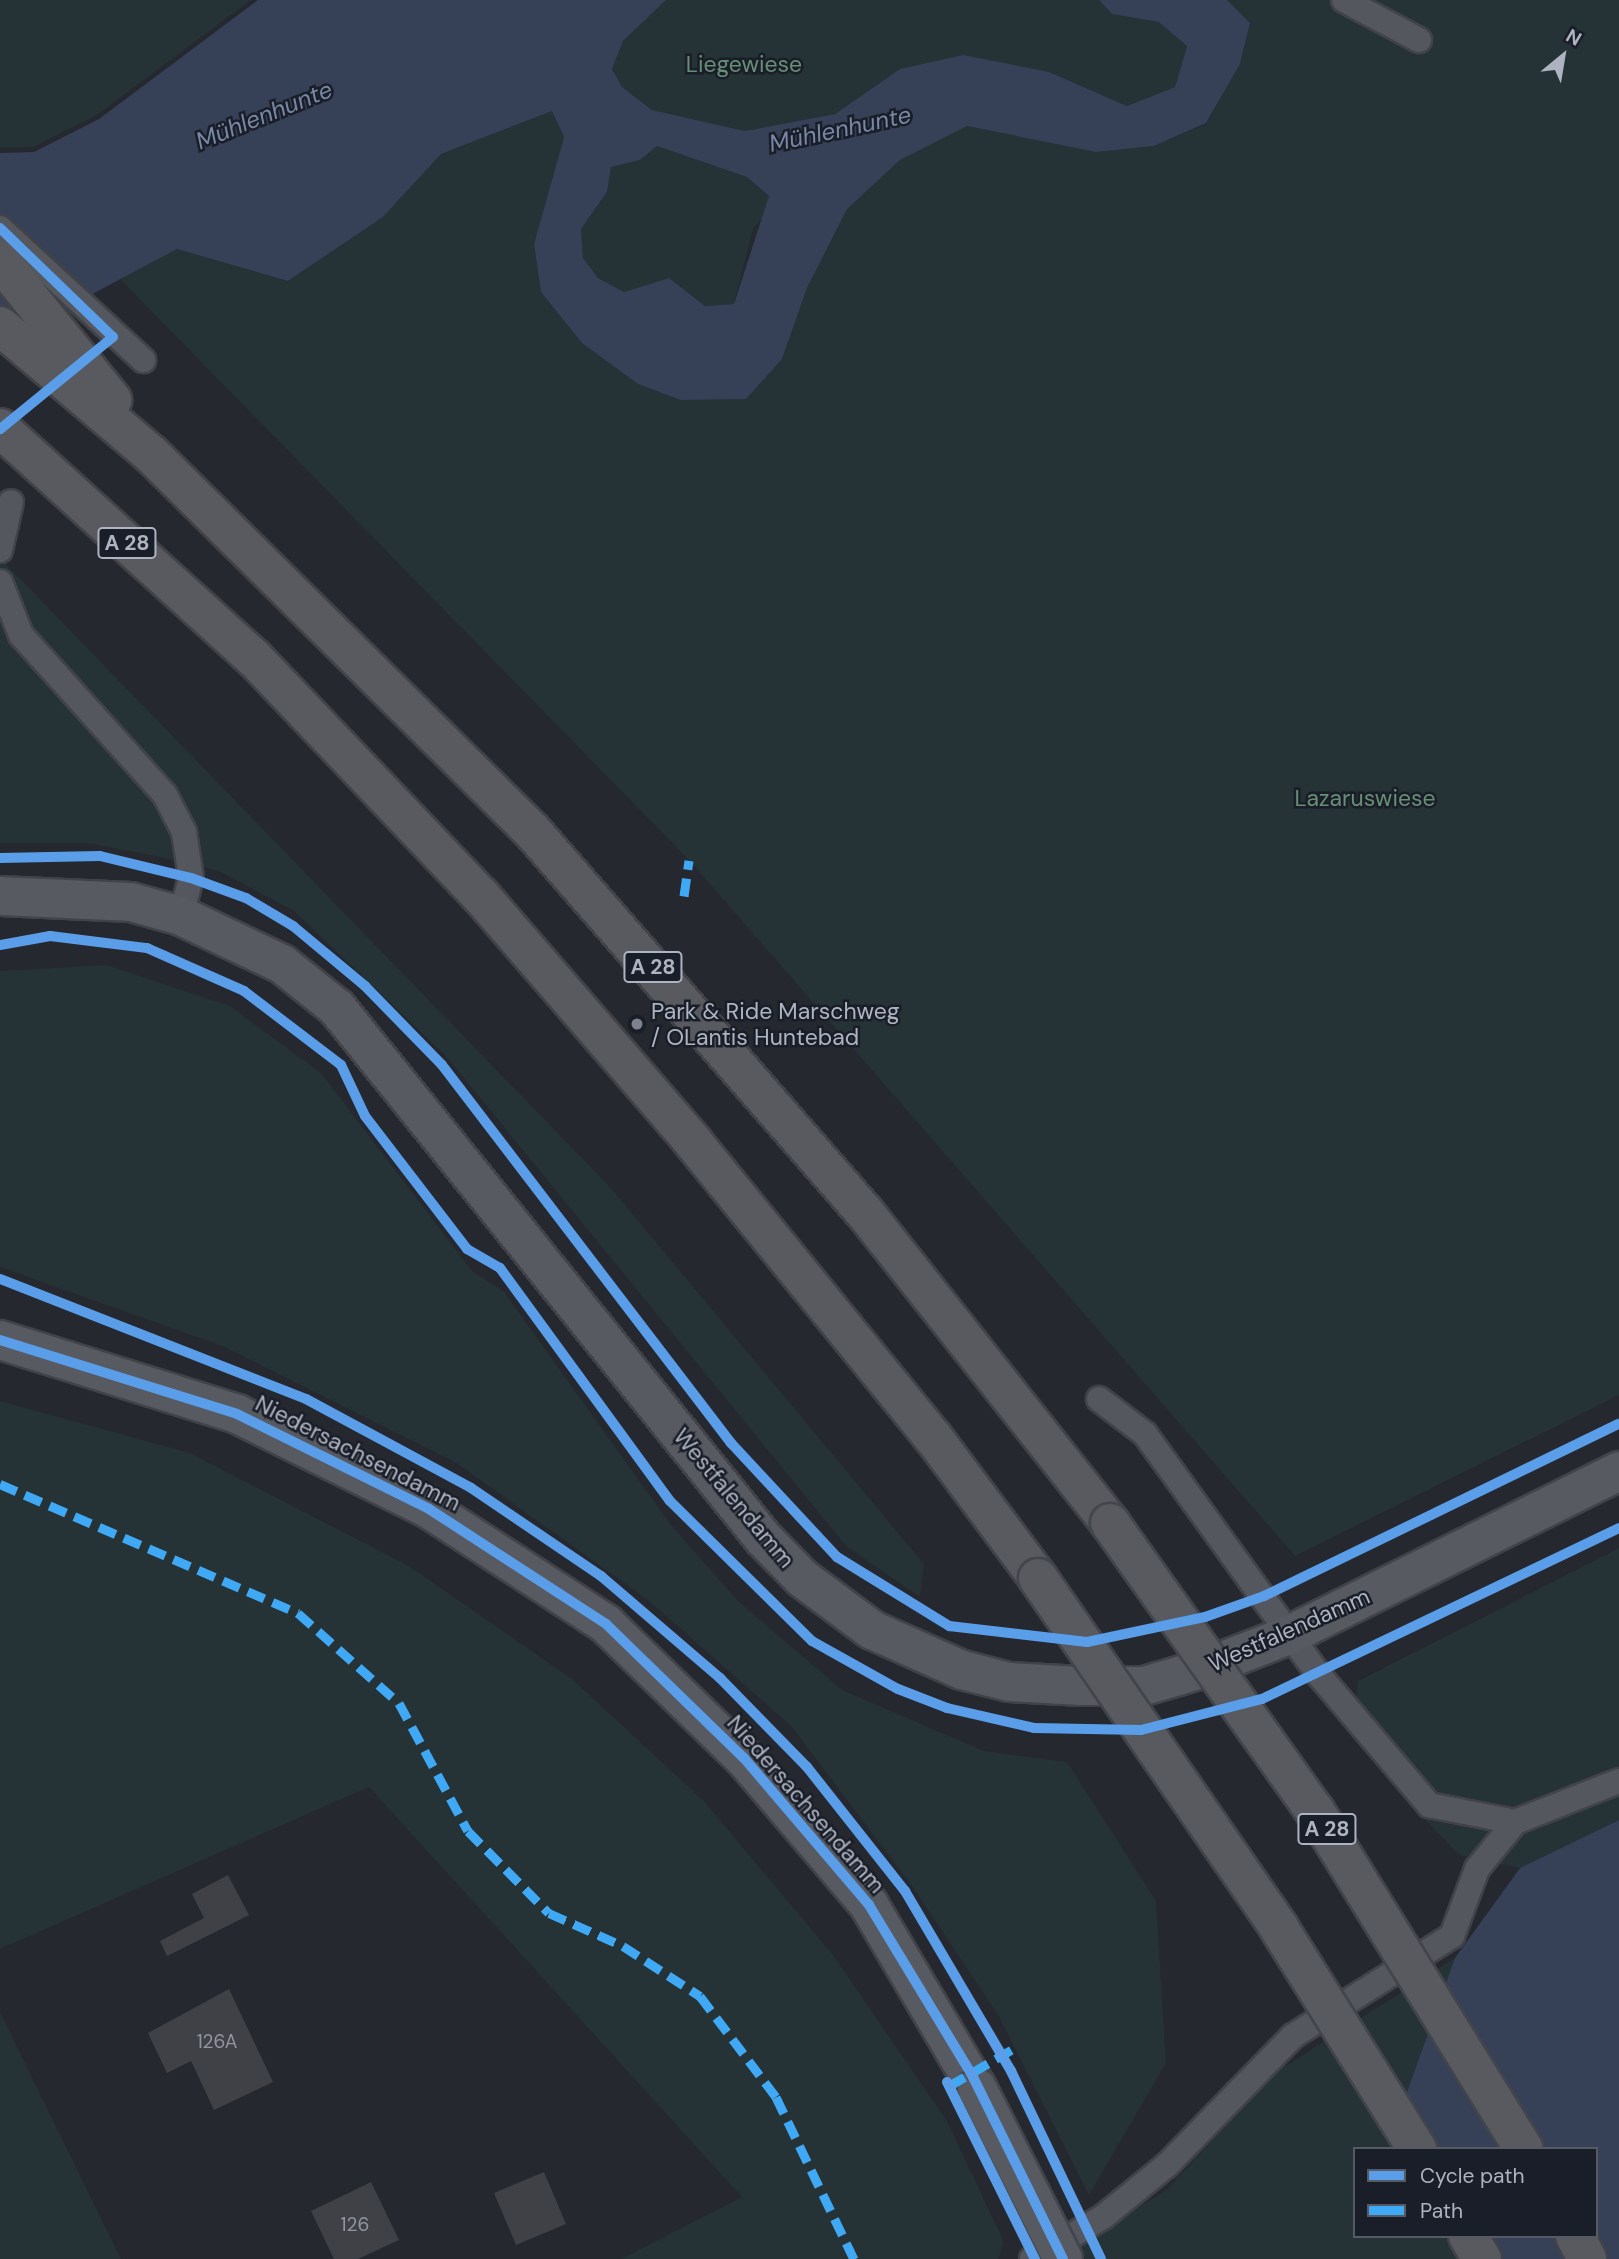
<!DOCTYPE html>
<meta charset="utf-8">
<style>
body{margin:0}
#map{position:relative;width:1619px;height:2259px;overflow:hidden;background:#25282f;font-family:"DM Sans",sans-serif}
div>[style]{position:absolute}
.green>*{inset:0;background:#253236}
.water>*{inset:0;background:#364056}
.building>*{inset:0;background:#3f4147}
.roads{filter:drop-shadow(2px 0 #414348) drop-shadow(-2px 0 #414348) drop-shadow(0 2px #414348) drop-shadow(0 -2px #414348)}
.lane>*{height:24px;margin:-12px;padding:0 12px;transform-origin:12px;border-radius:12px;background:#54575e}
.secondary>*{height:38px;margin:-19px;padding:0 19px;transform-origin:19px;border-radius:19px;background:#585a62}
.highway>*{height:38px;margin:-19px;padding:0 19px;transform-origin:19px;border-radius:19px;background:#595a5f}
.bridges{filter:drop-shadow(2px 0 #42454c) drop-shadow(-2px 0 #42454c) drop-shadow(0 2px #42454c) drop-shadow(0 -2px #42454c)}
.secondary-bridge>*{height:38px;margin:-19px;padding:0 19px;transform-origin:19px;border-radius:19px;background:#585a62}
.highway-bridge>*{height:38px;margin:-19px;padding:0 19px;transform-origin:19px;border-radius:19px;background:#595a5f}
.quiet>*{height:9px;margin-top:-4.5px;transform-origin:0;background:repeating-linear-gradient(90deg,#3fa9f5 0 18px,transparent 0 27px)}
.cycleway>*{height:10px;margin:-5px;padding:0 5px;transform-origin:5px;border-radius:5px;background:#5a9eea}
.dots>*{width:19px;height:19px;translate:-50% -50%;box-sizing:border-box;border:4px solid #191e28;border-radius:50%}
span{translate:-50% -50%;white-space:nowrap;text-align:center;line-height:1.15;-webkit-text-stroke:5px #191e28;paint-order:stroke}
.number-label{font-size:19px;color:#9296a2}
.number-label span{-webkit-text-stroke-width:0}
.shield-label span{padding:2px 5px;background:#191e28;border:2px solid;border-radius:5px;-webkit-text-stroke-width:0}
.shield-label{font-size:21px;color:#aeb3c1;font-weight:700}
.park-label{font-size:23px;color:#688e75}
.poi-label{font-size:23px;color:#aeb3c1}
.left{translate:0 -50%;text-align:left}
.street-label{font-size:23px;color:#aeb3c1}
.water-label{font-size:24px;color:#7987a6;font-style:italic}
.legend{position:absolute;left:1353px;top:2147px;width:245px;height:91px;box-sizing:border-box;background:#191e28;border:2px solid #555a65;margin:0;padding:9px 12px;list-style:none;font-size:21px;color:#aeb3c1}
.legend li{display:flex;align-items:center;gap:14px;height:35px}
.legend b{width:35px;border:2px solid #555a65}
.north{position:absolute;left:1528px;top:21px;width:70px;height:70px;-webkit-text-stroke:5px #191e28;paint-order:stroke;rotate:30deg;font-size:19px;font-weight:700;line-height:28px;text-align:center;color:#aeb3c1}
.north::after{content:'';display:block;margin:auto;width:24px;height:32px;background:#aeb3c1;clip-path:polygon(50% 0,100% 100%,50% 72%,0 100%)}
</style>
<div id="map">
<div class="green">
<div style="clip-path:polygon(0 0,251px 0,97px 115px,33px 147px,0 148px)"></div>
<div style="clip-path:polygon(666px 0,1099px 0,1112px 14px,1160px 22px,1187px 46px,1175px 87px,1127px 106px,1049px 72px,900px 69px,835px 114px,745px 131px,652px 110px,622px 87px,612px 69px,623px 41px)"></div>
<div style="clip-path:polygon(1227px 0,1619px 0,1619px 1395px,1295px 1556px,689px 860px,117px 276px,177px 249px,288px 281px,383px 217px,441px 154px,552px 111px,564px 137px,534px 244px,541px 292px,782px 359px,807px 288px,847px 209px,900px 160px,966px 126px,1096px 152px,1154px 146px,1206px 124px,1240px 64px,1250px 23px)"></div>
<div style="clip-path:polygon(657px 146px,747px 177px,769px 196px,767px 212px,753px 229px,734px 304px,705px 306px,669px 278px,624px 292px,598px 278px,583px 258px,581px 229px,607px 192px,611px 167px,640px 160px)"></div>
<div style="clip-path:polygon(0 558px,610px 1187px,924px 1564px,920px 1597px,847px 1547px,446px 1056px,294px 911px,219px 871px,160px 857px,88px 843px,0 843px)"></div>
<div style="clip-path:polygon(106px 965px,230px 1006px,321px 1073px,472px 1271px,504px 1292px,671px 1525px,738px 1601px,842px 1690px,984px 1751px,1067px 1762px,1156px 1901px,1166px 2063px,1089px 2195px,998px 2015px,912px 1886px,791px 1726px,648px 1600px,455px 1462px,225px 1347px,0 1267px,0 971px)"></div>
<div style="clip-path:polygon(0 1401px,190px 1453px,409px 1566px,572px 1679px,704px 1801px,833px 1955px,947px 2121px,1004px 2242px,998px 2259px,621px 2259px,742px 2197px,369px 1787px,0 1949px)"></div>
<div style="clip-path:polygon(1619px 1548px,1619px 1820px,1520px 1868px,1459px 1855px,1398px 1791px,1352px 1728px,1358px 1681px)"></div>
<div style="clip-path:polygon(1455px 1958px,1407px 2092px,1435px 2149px,1355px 2149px,1355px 2236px,1476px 2236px,1481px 2259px,1054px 2259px,1165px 2191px,1276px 2072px)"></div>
<div style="clip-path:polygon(0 2012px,121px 2259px,0 2259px)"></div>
</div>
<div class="water">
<div style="clip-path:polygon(evenodd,258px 0,666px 0,623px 41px,612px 69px,622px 87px,652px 110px,745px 131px,835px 114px,900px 69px,963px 55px,1049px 72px,1127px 106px,1175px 87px,1187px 46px,1159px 22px,1112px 14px,1099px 0,1227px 0,1250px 23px,1240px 64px,1206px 123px,1154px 146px,1096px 152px,967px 126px,900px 160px,847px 209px,807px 288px,782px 359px,746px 399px,681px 400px,638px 384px,582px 343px,541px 292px,534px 244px,564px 137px,552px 111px,441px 154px,383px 217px,288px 281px,177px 249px,0 343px,0 153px,34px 152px,99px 119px,258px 0,657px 146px,747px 177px,769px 196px,734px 304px,705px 306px,669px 278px,624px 292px,598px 278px,583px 258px,581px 229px,607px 192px,611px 167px,640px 160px,657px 146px)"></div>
<div style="clip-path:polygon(1619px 1820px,1619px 2259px,1481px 2259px,1476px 2236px,1596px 2236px,1596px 2149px,1435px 2149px,1407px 2092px,1455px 1958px,1520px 1868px)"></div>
</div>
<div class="building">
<div style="clip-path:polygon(228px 1875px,249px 1915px,167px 1956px,160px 1941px,204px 1918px,192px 1894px)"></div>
<div style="clip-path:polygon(229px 1989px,273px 2082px,214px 2110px,191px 2061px,167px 2073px,148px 2033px)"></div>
<div style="clip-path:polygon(544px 2172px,566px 2224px,516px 2245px,494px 2193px)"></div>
<div style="clip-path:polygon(371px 2182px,399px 2240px,358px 2259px,334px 2259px,311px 2211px)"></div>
</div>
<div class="roads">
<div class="lane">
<div style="left:1344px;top:0;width:85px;rotate:28.1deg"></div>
<div style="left:0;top:228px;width:195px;rotate:42.7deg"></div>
<div style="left:0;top:550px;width:49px;rotate:-77.1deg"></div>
<div style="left:0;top:582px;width:57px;rotate:68.4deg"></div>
<div style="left:21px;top:635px;width:215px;rotate:48deg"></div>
<div style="left:165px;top:795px;width:42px;rotate:62.8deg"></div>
<div style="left:184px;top:832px;width:47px;rotate:81.3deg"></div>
<div style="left:191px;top:878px;width:39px;rotate:105deg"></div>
<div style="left:1099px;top:1399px;width:58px;rotate:37.3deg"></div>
<div style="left:1145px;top:1434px;width:296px;rotate:54.2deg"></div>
<div style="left:1318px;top:1674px;width:172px;rotate:49.7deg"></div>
<div style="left:1429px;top:1805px;width:88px;rotate:11.2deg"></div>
<div style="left:1515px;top:1822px;width:112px;rotate:-21.5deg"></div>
<div style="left:1032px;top:2259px;width:82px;rotate:-30.6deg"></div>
<div style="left:1103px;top:2217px;width:82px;rotate:-39.1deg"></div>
<div style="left:1167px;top:2165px;width:180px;rotate:-45.7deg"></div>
<div style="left:1293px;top:2036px;width:188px;rotate:-32.2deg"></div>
<div style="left:1452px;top:1936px;width:72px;rotate:-69.5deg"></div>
<div style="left:1477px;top:1869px;width:60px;rotate:-51deg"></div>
</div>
<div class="secondary">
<div style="left:0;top:896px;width:131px;rotate:2.6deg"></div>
<div style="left:131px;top:902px;width:52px;rotate:15.6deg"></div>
<div style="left:181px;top:916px;width:112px;rotate:25.4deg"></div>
<div style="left:282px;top:964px;width:70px;rotate:38.7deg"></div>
<div style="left:337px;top:1008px;width:680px;rotate:51.21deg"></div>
<div style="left:763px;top:1538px;width:56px;rotate:45.7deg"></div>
<div style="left:802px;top:1578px;width:87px;rotate:36.6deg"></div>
<div style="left:872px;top:1630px;width:98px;rotate:24deg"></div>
<div style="left:962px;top:1670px;width:49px;rotate:14.3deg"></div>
<div style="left:1009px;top:1682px;width:72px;rotate:3.2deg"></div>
<div style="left:1081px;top:1686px;width:63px"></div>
<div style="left:1144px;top:1686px;width:64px;rotate:-16.4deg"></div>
<div style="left:1205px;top:1668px;width:90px;rotate:-21.4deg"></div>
<div style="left:1289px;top:1635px;width:369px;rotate:-26.4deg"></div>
<div style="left:0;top:1340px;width:248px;rotate:17.3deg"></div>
<div style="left:237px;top:1414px;width:214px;rotate:26.3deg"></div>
<div style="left:429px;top:1509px;width:211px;rotate:33deg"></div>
<div style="left:606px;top:1624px;width:192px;rotate:44.2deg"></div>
<div style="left:744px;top:1758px;width:193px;rotate:49.6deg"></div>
<div style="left:869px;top:1905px;width:212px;rotate:59.5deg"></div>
</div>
<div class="highway">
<div style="left:0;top:261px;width:179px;rotate:51.1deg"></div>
<div style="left:0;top:326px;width:197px;rotate:40.3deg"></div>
<div style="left:150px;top:453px;width:539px;rotate:44.7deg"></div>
<div style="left:533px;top:832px;width:507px;rotate:48.92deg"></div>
<div style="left:866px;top:1214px;width:394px;rotate:51.7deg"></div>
<div style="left:0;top:428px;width:343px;rotate:42.2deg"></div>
<div style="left:254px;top:658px;width:329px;rotate:46.4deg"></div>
<div style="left:481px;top:896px;width:325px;rotate:49.2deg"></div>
<div style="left:693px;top:1142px;width:380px;rotate:50.9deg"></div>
<div style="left:933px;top:1437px;width:176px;rotate:53.3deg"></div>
<div style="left:1468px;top:2236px;width:27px;rotate:59deg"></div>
<div style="left:1575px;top:2236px;width:26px;rotate:62deg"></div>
</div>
</div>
<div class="bridges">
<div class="secondary-bridge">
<div style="left:977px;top:2088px;width:191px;rotate:63.3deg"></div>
</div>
<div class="highway-bridge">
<div style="left:1110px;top:1523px;width:354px;rotate:54.6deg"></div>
<div style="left:1315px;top:1811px;width:397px;rotate:58.3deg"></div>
<div style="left:1038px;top:1578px;width:425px;rotate:55.4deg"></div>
<div style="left:1279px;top:1928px;width:261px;rotate:58deg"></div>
</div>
</div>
<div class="quiet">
<div style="left:684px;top:896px;width:36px;rotate:-82deg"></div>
<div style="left:0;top:1484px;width:325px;rotate:23.4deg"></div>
<div style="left:298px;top:1613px;width:135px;rotate:41.7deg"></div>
<div style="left:399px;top:1703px;width:145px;rotate:61.7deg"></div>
<div style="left:468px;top:1831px;width:115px;rotate:45.4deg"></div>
<div style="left:549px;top:1913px;width:81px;rotate:24deg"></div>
<div style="left:623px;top:1946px;width:92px;rotate:33deg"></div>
<div style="left:700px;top:1996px;width:126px;rotate:53deg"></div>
<div style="left:776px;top:2097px;width:180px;rotate:64.3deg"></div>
<div style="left:949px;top:2086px;width:80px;rotate:-30.1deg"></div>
</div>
<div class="cycleway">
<div style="left:0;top:228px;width:157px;rotate:44deg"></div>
<div style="left:113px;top:337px;width:146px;rotate:140.8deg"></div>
<div style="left:0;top:858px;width:100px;rotate:-1.1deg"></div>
<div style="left:100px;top:856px;width:94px;rotate:13.6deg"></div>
<div style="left:191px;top:878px;width:59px;rotate:20deg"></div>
<div style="left:246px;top:898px;width:55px;rotate:30.8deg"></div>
<div style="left:293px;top:926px;width:94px;rotate:39.8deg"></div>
<div style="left:365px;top:986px;width:110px;rotate:45.7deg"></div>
<div style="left:442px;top:1065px;width:476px;rotate:52.6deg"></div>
<div style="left:731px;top:1443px;width:156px;rotate:47.1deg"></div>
<div style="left:837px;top:1557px;width:132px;rotate:31.6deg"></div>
<div style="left:949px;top:1626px;width:139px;rotate:6.6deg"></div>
<div style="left:1087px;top:1642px;width:121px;rotate:-12deg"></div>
<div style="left:1205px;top:1617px;width:63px;rotate:-19.6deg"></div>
<div style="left:1264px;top:1596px;width:394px;rotate:-25.9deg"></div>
<div style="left:0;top:945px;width:51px;rotate:-10.2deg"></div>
<div style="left:50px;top:936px;width:98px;rotate:7.1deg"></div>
<div style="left:147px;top:948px;width:106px;rotate:23.9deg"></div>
<div style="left:244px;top:991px;width:122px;rotate:37.3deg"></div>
<div style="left:341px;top:1065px;width:56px;rotate:64.8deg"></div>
<div style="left:365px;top:1116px;width:168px;rotate:52.5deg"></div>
<div style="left:467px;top:1249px;width:38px;rotate:30deg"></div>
<div style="left:500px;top:1268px;width:288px;rotate:53.9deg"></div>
<div style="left:670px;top:1501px;width:199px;rotate:44.6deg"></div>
<div style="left:812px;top:1641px;width:98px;rotate:29.2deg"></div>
<div style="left:898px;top:1689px;width:53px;rotate:21.2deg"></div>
<div style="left:947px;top:1708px;width:89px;rotate:12.9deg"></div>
<div style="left:1034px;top:1728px;width:107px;rotate:1.1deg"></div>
<div style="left:1141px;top:1730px;width:125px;rotate:-14.4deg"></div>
<div style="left:1262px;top:1699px;width:396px;rotate:-25.6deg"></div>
<div style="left:0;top:1279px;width:329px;rotate:21.4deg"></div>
<div style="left:306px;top:1399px;width:187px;rotate:28.3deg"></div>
<div style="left:471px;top:1488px;width:157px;rotate:34.1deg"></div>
<div style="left:601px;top:1576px;width:157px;rotate:40.6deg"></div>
<div style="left:720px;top:1678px;width:124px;rotate:45.7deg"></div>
<div style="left:807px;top:1767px;width:158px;rotate:51.7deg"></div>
<div style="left:905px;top:1891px;width:209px;rotate:59.5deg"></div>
<div style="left:1011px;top:2071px;width:208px;rotate:64.4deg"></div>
<div style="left:0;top:1340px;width:248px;rotate:17.3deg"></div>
<div style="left:237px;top:1414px;width:214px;rotate:26.3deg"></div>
<div style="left:429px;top:1509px;width:211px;rotate:33deg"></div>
<div style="left:606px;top:1624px;width:192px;rotate:44.2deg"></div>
<div style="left:744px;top:1758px;width:193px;rotate:49.6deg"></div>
<div style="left:869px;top:1905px;width:201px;rotate:58.8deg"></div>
<div style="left:973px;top:2077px;width:203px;rotate:63.7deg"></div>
<div style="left:947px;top:2082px;width:198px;rotate:63.6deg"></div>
</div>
<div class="dots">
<div style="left:637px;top:1024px;background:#7e828e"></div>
</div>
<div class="number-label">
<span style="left:217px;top:2042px">126A</span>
<span style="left:355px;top:2225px">126</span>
</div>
<div class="shield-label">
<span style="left:127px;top:543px">A 28</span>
<span style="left:653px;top:967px">A 28</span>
<span style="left:1327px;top:1829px">A 28</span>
</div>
<div class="park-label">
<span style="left:744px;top:64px">Liegewiese</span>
<span style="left:1365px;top:798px">Lazaruswiese</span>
</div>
<div class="poi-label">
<span class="left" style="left:651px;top:1024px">Park &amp; Ride Marschweg<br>/ OLantis Huntebad</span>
</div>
<div class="street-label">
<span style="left:358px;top:1453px;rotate:27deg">Niedersachsendamm</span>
<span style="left:734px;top:1498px;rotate:50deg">Westfalendamm</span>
<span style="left:1289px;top:1630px;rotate:-24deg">Westfalendamm</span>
<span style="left:806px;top:1804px;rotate:49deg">Niedersachsendamm</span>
</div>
<div class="water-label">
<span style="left:264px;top:115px;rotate:-22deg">Mühlenhunte</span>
<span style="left:840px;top:129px;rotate:-12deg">Mühlenhunte</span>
</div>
<ul class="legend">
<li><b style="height:9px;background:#5a9eea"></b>Cycle path</li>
<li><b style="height:9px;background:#3fa9f5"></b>Path</li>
</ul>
<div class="north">N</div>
</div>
